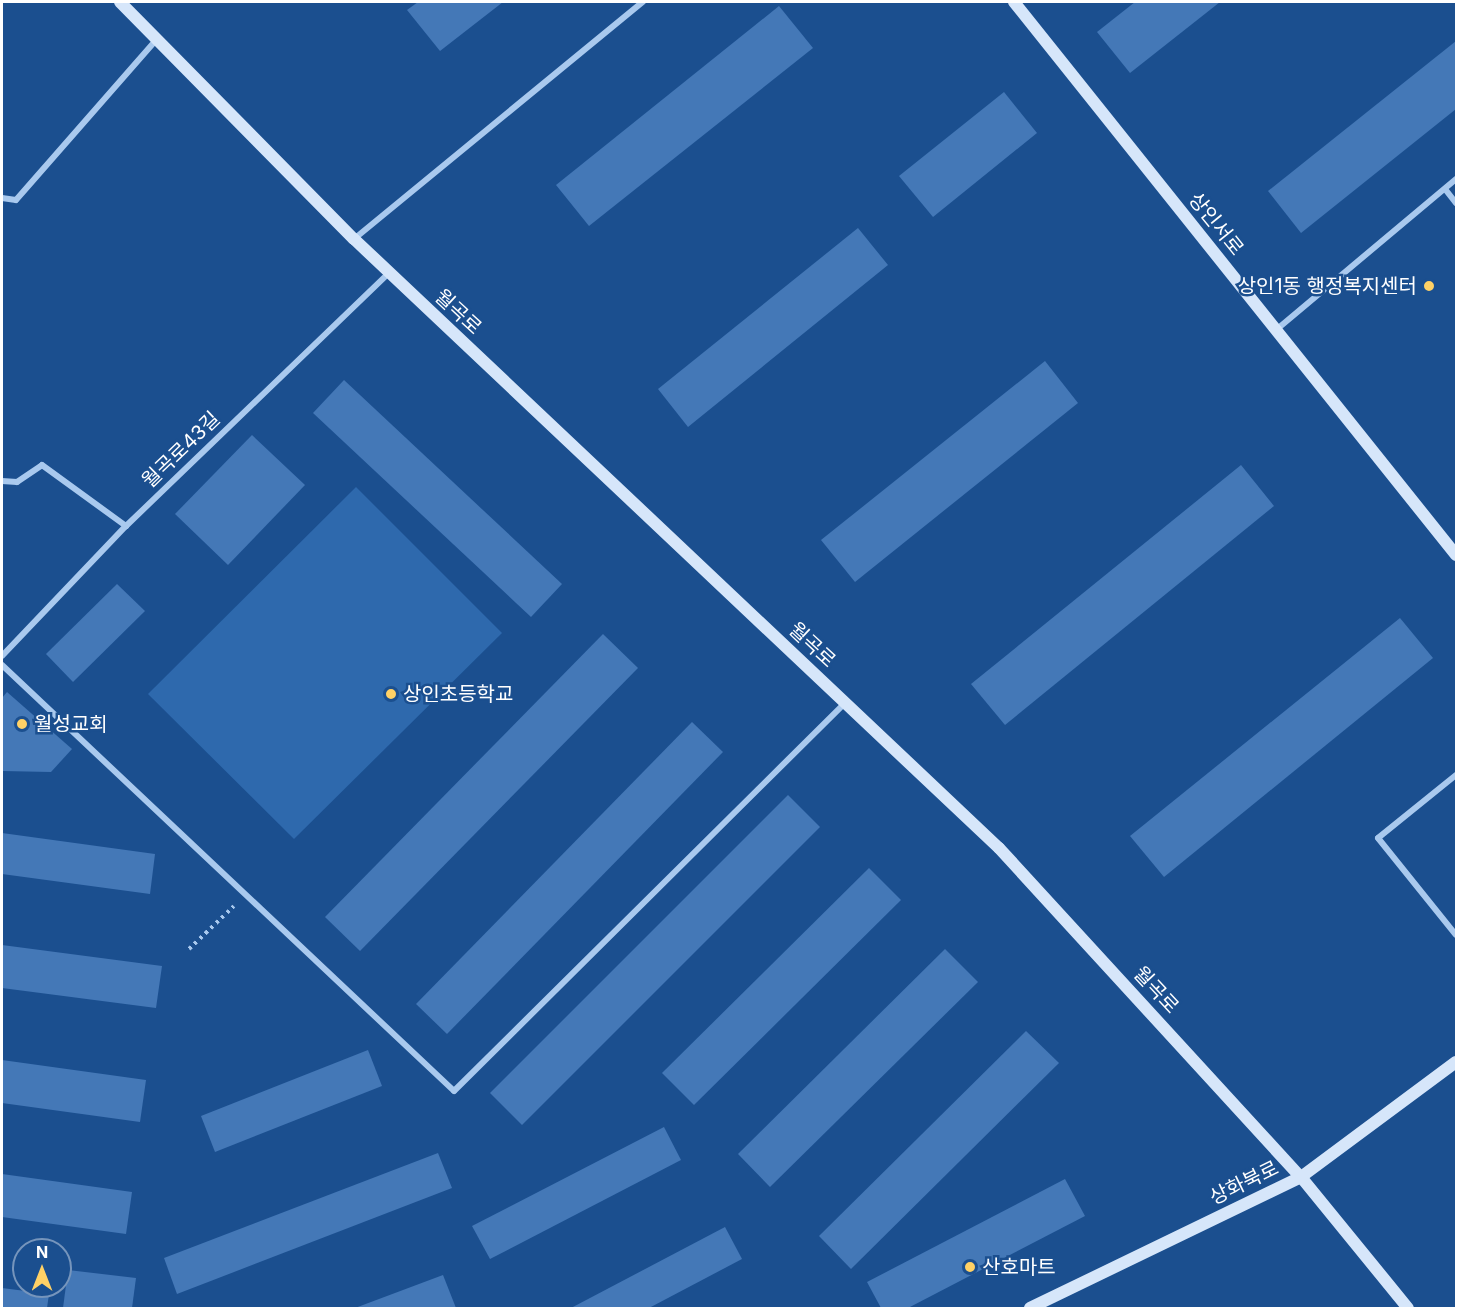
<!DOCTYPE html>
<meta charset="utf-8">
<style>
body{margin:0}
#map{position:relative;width:1458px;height:1310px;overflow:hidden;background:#1b4f8f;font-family:Inter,"Noto Sans KR",sans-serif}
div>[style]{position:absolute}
.green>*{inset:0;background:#2e69ad}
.building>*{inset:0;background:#4478b7}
.path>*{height:4px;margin-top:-2px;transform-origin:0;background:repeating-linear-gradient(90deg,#a9c9ee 0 3px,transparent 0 7.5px)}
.street>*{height:6px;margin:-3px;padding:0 3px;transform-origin:3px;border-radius:3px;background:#a9c9ee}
.secondary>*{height:12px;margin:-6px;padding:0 6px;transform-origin:6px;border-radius:6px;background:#d6e6fa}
.dots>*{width:16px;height:16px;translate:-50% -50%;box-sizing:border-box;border:3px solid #1b4f8f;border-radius:50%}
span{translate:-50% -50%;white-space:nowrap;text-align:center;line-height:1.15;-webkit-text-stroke:5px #1b4f8f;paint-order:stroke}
.street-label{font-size:20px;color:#fff}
.poi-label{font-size:20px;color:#fff}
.right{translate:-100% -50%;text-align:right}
.left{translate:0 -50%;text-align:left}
.frame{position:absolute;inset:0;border:3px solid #fff;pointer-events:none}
.north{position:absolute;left:12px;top:1238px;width:60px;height:60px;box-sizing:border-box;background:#1b4f8f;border:2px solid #7695bc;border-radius:50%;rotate:0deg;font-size:16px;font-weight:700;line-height:24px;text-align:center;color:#fff}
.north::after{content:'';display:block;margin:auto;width:21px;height:27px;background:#ffd166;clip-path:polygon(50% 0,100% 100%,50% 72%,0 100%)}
</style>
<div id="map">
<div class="green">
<div style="clip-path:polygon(356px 487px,502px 633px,294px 839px,148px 694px)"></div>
</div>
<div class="building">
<div style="clip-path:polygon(418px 2px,503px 2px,440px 51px,407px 10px)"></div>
<div style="clip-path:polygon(1135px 2px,1220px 2px,1130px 73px,1097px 32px)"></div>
<div style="clip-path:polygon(779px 6px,813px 48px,589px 226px,556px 185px)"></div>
<div style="clip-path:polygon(1456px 41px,1456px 109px,1301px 233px,1268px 191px)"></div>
<div style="clip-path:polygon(1004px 92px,1037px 133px,933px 217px,899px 176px)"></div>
<div style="clip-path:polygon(858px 228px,888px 265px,688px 427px,658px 389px)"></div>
<div style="clip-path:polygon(1045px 361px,1078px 403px,855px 582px,821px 540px)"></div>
<div style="clip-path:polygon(344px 380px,562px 584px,531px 617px,313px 413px)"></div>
<div style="clip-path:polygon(252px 435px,305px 485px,228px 565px,175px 514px)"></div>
<div style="clip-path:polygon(1241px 465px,1274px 506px,1005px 725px,971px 684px)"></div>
<div style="clip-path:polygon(117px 584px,145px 611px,73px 682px,46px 654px)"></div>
<div style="clip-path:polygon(1400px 618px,1433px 658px,1164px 877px,1130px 836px)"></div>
<div style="clip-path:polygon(603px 634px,638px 668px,360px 951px,325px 917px)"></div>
<div style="clip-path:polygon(7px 692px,72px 749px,51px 772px,2px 771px,2px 698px)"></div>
<div style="clip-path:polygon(692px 722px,723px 752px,447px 1034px,416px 1004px)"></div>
<div style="clip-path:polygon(788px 795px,820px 827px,522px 1125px,490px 1093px)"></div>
<div style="clip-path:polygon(2px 833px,155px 854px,150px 894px,2px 874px)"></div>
<div style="clip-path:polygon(869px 868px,901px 900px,694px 1105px,662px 1073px)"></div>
<div style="clip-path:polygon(2px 945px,162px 966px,156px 1008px,2px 988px)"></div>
<div style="clip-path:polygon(945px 949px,978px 982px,770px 1187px,738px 1154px)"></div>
<div style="clip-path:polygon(1026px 1031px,1059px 1063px,851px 1269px,819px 1236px)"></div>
<div style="clip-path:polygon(368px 1050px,382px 1086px,215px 1152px,201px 1116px)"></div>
<div style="clip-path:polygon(2px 1060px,146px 1080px,140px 1122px,2px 1103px)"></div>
<div style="clip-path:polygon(664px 1127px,681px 1160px,490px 1259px,472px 1226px)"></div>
<div style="clip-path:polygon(438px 1153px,452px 1188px,177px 1294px,164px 1258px)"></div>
<div style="clip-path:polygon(2px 1174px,132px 1192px,126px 1234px,2px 1217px)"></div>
<div style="clip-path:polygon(1065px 1179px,1085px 1216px,908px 1308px,881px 1308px,867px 1282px)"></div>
<div style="clip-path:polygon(725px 1227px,742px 1259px,649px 1308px,571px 1308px)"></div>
<div style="clip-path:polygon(68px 1270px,136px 1278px,132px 1308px,63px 1308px)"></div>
<div style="clip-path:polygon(443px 1275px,456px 1308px,355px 1308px)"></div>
<div style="clip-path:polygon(2px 1288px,49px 1294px,47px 1308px,2px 1308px)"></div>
</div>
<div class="path">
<div style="left:189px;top:949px;width:62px;rotate:-43.7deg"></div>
</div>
<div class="street">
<div style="left:1445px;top:189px;width:18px;rotate:52deg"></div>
<div style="left:2px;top:198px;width:14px;rotate:8deg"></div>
<div style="left:16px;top:200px;width:214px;rotate:-48.8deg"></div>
<div style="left:354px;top:239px;width:374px;rotate:-39.4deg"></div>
<div style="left:1276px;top:330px;width:235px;rotate:-40deg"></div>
<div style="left:2px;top:481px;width:15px;rotate:4deg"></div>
<div style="left:17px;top:482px;width:30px;rotate:-34deg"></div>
<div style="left:42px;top:465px;width:104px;rotate:36deg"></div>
<div style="left:2px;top:656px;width:180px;rotate:-46.4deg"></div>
<div style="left:126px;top:526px;width:365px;rotate:-43.9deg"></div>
<div style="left:2px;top:665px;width:621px;rotate:43.3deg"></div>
<div style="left:454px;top:1091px;width:551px;rotate:-44.78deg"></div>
<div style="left:1456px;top:775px;width:100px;rotate:141.1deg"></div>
<div style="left:1378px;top:838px;width:124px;rotate:51.2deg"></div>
</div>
<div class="secondary">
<div style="left:120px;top:2px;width:333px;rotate:45.4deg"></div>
<div style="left:354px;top:239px;width:887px;rotate:43.36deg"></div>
<div style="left:999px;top:848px;width:447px;rotate:47.5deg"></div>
<div style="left:1301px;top:1177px;width:169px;rotate:50.8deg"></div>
<div style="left:1014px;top:2px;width:708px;rotate:51.37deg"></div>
<div style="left:1030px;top:1308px;width:301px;rotate:-25.8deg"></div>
<div style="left:1301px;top:1177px;width:193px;rotate:-36.6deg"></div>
</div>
<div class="dots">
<div style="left:1429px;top:286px;background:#ffd166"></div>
<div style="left:391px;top:694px;background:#ffd166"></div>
<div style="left:22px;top:724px;background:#ffd166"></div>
<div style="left:970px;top:1267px;background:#ffd166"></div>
</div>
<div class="street-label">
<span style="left:1216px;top:224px;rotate:51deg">상인서로</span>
<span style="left:458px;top:312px;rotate:43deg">월곡로</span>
<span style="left:181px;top:450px;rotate:-44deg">월곡로43길</span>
<span style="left:812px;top:645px;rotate:43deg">월곡로</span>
<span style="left:1156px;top:990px;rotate:47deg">월곡로</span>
<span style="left:1244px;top:1183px;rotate:-26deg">상화북로</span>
</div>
<div class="poi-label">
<span class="right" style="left:1417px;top:286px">상인1동 행정복지센터</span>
<span class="left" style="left:403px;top:694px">상인초등학교</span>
<span class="left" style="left:34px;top:724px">월성교회</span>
<span class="left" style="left:982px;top:1267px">산호마트</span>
</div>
<div class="frame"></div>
<div class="north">N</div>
</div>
